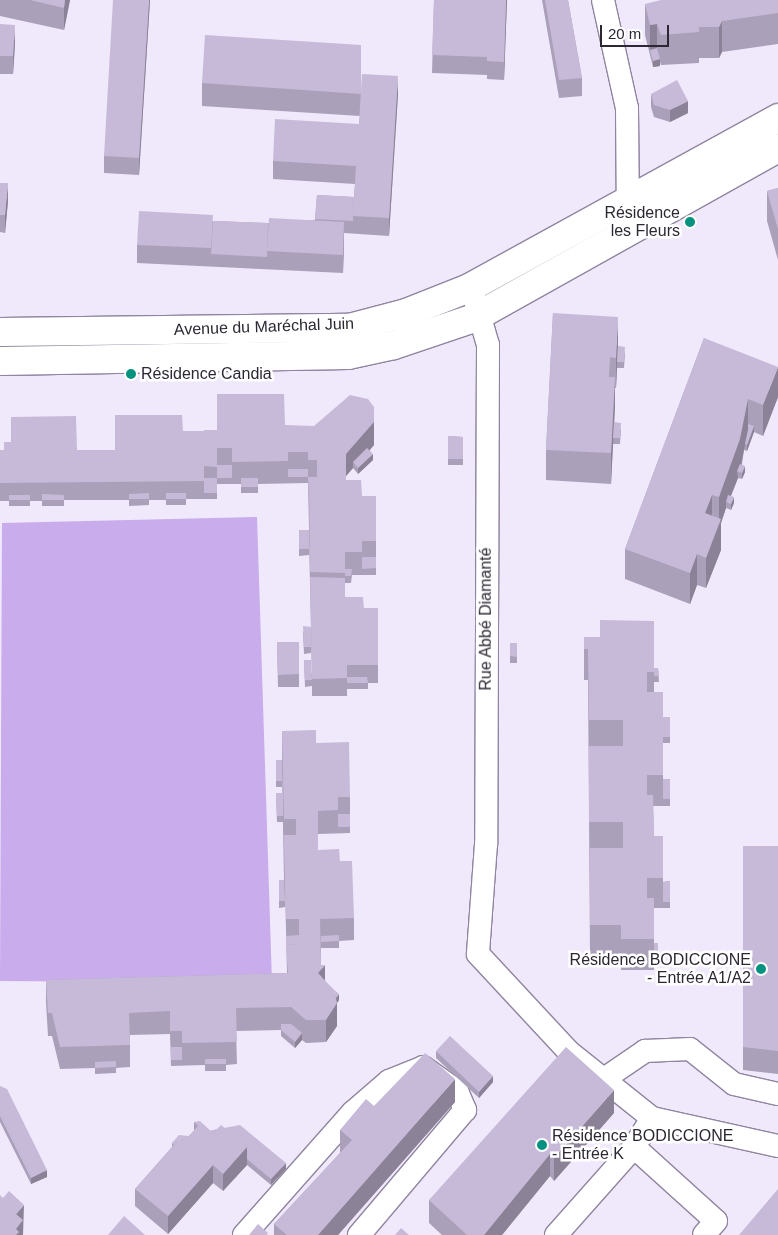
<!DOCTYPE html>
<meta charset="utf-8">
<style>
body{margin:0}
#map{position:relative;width:778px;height:1235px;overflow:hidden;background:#f0e9fb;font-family:Helvetica,sans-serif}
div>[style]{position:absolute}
.green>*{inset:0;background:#c8acec}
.roads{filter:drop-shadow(1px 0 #9084a0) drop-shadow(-1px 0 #9084a0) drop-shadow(0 1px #9084a0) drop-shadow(0 -1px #9084a0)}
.street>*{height:22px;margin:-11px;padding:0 11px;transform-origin:11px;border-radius:11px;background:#fff}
.secondary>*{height:28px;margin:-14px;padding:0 14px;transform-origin:14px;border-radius:14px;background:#fff}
.wall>*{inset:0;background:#aba0ba}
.shaded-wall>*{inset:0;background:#8b8297}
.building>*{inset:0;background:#c7bad8}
.dots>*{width:14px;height:14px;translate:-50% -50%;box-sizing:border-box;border:2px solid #fff;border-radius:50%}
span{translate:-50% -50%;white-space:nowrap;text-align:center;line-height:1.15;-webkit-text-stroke:5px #fff;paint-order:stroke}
.poi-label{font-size:16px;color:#2c2733}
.right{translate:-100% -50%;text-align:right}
.left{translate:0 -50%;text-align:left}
.street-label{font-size:16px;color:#2c2733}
.scale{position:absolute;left:600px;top:25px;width:69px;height:22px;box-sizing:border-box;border:2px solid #2c2733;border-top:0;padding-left:6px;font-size:15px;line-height:18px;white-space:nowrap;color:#2c2733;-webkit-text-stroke:4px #fff;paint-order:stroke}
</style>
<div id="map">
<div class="green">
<div style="clip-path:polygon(257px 517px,272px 983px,0 981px,2px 523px)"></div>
</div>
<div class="roads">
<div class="street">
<div style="left:603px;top:0;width:111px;rotate:77.5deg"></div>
<div style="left:627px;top:108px;width:108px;rotate:89.5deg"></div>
<div style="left:475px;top:300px;width:47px;rotate:73.9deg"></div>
<div style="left:488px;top:345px;width:499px;rotate:90.2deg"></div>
<div style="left:486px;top:844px;width:110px;rotate:94.2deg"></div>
<div style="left:478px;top:954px;width:132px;rotate:47.1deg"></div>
<div style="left:568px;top:1051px;width:107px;rotate:38.6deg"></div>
<div style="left:652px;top:1118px;width:129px;rotate:12.5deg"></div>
<div style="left:604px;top:1079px;width:50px;rotate:-34.3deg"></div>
<div style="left:645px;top:1051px;width:45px;rotate:-2.5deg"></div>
<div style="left:690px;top:1049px;width:56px;rotate:38.5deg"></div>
<div style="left:734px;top:1084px;width:45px;rotate:12.8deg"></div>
<div style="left:634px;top:1147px;width:110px;rotate:42.1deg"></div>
<div style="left:716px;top:1221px;width:18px;rotate:131deg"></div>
<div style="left:244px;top:1235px;width:164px;rotate:-48.5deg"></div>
<div style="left:353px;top:1112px;width:48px;rotate:-40.7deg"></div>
<div style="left:389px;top:1081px;width:37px;rotate:-22deg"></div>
<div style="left:423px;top:1067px;width:42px;rotate:35.2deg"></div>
<div style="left:457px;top:1091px;width:21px;rotate:67deg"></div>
<div style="left:465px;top:1110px;width:164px;rotate:130.3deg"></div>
<div style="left:556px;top:1235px;width:118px;rotate:-48.4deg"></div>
<div style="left:634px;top:1147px;width:34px;rotate:-58deg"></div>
</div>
<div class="secondary">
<div style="left:0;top:332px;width:349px;rotate:-0.7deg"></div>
<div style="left:349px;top:328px;width:59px;rotate:-14.7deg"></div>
<div style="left:406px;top:313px;width:68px;rotate:-21.6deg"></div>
<div style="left:469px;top:288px;width:353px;rotate:-28.8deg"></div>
<div style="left:0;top:361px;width:348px;rotate:-1deg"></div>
<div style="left:348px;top:355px;width:47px;rotate:-12.3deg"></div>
<div style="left:394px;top:345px;width:84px;rotate:-18.6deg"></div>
<div style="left:474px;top:318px;width:348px;rotate:-29.2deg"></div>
</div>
</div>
<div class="wall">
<div style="clip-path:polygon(0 0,70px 0,64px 30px,0 16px)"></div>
<div style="clip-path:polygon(150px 0,139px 175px,104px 173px,104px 156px)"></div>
<div style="clip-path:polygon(434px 0,507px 0,504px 80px,487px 79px,487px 75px,432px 73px)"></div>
<div style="clip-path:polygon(542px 0,568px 0,582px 78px,582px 96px,559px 98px)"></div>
<div style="clip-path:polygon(778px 0,778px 44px,722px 52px,719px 58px,699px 58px,699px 63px,661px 65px,660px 62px,660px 66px,653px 67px,645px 35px,645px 4px)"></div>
<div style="clip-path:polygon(0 24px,15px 43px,13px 74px,0 74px)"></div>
<div style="clip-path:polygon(361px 45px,361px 96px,398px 94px,389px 236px,344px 233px,343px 273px,137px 263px,137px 245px,213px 221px,268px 223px,315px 220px,317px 195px,354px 197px,355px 184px,273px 179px,273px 161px,359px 124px,360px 116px,202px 106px,202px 83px)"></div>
<div style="clip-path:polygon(651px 94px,688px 113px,670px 122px,654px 117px,651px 107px)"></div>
<div style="clip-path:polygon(0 183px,8px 201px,5px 233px,0 232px)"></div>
<div style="clip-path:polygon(778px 188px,778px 260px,767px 221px,767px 191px)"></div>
<div style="clip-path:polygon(553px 313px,618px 346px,625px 353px,624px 368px,617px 368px,616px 388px,615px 388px,614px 422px,621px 429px,620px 444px,613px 444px,613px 441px,611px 484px,546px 480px,546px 450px)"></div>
<div style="clip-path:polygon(704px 338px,778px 397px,763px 436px,754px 432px,747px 451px,744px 450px,742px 464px,745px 472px,742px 479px,738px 478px,731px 496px,734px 503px,731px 510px,726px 508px,721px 523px,721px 550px,706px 588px,697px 585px,690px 604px,625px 579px,625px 549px)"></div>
<div style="clip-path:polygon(285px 425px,374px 445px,370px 450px,373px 460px,358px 474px,353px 468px,346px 476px,346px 480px,362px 496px,376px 496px,376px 575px,352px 575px,351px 583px,345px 583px,345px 597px,364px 608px,378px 608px,378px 683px,368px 683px,368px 689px,347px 689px,347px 696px,312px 696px,312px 686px,305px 687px,304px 660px,312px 674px,311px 639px,311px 653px,304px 654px,303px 632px,311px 627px,309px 541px,309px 555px,299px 556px,299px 530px,309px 530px,308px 483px,258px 484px,258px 493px,241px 493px,241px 484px,217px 484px,217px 499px,186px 499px,186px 505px,166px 505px,166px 500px,149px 500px,149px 505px,129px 506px,129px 500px,64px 500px,64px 506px,42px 506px,42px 501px,30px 501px,30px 506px,9px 506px,9px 501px,0 501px,0 450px,4px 450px,11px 442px,77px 450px,115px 450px,183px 431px,204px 431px)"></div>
<div style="clip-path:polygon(448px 436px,463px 437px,463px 465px,448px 465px)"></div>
<div style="clip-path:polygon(584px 637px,654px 670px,658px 668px,659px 682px,654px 682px,654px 692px,663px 717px,670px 717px,670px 743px,663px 743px,663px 779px,670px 779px,670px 806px,653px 806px,654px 836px,663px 836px,663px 882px,670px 881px,670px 908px,654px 908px,654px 943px,658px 951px,658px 957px,654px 957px,654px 970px,621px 970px,621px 956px,590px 956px,588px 680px,584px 680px)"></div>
<div style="clip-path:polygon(277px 642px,299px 642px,299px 687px,278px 687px)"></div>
<div style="clip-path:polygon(510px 643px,517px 643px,517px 663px,510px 663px)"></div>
<div style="clip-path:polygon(282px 731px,316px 743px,350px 797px,350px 833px,318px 834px,318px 850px,340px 861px,354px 918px,354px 940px,339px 941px,339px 948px,321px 948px,321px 965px,325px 981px,339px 1000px,337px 1003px,337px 1026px,326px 1042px,306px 1043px,302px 1040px,295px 1048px,281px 1036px,281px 1030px,236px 1031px,237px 1064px,226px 1065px,226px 1071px,205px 1071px,205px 1065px,171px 1066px,170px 1034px,130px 1035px,130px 1067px,116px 1068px,116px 1073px,95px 1074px,95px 1068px,60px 1069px,52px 1036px,48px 1036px,46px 1003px,46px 980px,287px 973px,285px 888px,285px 907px,279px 908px,279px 880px,284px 880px,282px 774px,282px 787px,276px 787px,276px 760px,282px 760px)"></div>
<div style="clip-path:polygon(276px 793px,283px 816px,283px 822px,277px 822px)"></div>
<div style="clip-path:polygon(743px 846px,778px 846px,778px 1074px,743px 1070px)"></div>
<div style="clip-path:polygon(436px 1051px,493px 1082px,479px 1098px,436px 1058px)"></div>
<div style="clip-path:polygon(0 1086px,47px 1177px,31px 1184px,0 1122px)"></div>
<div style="clip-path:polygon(455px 1102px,338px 1235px,274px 1235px,274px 1224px,340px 1153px,340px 1130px,374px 1106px)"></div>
<div style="clip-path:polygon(614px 1113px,554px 1181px,550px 1176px,502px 1235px,442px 1235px,429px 1223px,429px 1200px)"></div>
<div style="clip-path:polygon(194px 1122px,210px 1131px,224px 1128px,286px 1169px,271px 1185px,247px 1165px,223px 1191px,213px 1183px,168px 1234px,135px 1206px,135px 1189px,172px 1147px,172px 1143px,189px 1136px,194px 1131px)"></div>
</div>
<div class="shaded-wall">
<div style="clip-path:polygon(65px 0,70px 0,64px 30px,64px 8px)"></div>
<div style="clip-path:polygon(149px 0,150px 0,139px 175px,139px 158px)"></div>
<div style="clip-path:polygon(506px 0,507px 0,504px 80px,504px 62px)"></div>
<div style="clip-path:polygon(722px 21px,722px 52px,719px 58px,719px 27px)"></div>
<div style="clip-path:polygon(657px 24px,657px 54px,650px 50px,650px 25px)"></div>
<div style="clip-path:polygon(15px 25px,15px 43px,13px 74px,13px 56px)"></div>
<div style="clip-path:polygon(660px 59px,660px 66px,653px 67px,653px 61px)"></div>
<div style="clip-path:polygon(398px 76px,398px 94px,389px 236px,389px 218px)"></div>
<div style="clip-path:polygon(688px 101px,688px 113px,670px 122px,670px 110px)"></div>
<div style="clip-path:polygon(8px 183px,8px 201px,5px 233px,5px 215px)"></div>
<div style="clip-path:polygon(344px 222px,344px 240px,343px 273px,343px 255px)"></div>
<div style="clip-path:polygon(618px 317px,618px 347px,616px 388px,616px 358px)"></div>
<div style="clip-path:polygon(778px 367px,778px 397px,763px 436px,763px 405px)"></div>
<div style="clip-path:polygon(615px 377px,615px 408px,611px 484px,611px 453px)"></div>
<div style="clip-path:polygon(748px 399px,748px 430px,740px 470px,737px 471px,738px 478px,728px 503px,726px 502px,726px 508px,721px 523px,721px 550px,706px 588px,706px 558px,719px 521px,719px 497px)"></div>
<div style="clip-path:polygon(374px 407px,374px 445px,356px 465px,353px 462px,353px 468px,346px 476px,346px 454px)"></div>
<div style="clip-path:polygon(754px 426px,754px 432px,747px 451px,747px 445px)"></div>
<div style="clip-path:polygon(373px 454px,373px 460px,358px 474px,358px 468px)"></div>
<div style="clip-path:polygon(745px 466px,745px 472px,742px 479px,742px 473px)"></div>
<div style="clip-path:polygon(712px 495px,712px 525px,705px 513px)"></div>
<div style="clip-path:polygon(734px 497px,734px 503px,731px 510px,731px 504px)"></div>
<div style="clip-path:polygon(697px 554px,697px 585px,690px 604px,690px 573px)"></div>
<div style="clip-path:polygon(325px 965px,325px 988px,318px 973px)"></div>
<div style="clip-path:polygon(339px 994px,339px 1000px,337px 1003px,337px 1026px,326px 1042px,326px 1020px,331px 1003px)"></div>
<div style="clip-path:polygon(302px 1033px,302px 1040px,295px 1048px,295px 1042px)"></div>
<div style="clip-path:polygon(493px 1076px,493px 1082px,479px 1098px,479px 1092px)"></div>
<div style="clip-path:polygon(455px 1079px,455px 1102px,338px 1235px,318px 1235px)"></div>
<div style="clip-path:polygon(614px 1090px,614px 1113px,554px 1181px,554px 1158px)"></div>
<div style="clip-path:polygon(247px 1147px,247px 1165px,223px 1191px,223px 1174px)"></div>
<div style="clip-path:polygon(550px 1154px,550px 1176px,502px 1235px,484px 1235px)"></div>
<div style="clip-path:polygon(286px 1163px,286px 1169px,271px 1185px,271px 1179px)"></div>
<div style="clip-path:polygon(213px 1165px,213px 1183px,168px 1234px,168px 1216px)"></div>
<div style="clip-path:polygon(47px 1170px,47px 1177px,31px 1184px,31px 1178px)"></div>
<div style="clip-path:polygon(24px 1205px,23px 1235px,16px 1235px,16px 1214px)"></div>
</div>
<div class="building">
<div style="clip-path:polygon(30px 0,65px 0,64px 8px)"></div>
<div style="clip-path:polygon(113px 0,149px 0,139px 158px,104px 156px)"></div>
<div style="clip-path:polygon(434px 0,506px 0,504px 62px,487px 61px,487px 57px,432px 55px)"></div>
<div style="clip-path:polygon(545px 0,568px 0,582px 78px,559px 80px)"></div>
<div style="clip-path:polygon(661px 0,778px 0,778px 13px,722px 21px,719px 27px,699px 27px,699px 32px,661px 35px,657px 24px,650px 25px,645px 4px)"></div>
<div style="clip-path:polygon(0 24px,15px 25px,13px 56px,0 56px)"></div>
<div style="clip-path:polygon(205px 35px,361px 45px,361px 94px,202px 83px)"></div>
<div style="clip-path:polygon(657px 48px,660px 59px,653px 61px,650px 50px)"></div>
<div style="clip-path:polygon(362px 74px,398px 76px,389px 218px,353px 216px,356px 166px,273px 161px,275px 119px,359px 124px)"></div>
<div style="clip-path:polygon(677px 80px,688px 101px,670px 110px,654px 105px,651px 94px)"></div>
<div style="clip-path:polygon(0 183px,8px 183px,5px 215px,0 215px)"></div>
<div style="clip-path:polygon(778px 188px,778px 229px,767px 191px)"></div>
<div style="clip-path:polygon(317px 195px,354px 197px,353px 221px,315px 219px)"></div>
<div style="clip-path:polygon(139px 211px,213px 215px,211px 248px,137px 245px)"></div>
<div style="clip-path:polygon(269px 218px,344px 222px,343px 255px,267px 251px)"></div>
<div style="clip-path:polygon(213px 221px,268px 223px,267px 257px,211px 254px)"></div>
<div style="clip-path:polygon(553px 313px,618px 317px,616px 358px,610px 357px,609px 377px,615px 377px,611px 453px,546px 450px)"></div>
<div style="clip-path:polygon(704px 338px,778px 367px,763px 405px,748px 399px,740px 439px,719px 497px,712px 495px,705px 513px,721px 519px,706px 558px,697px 554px,690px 573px,625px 549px)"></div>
<div style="clip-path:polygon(618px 346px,625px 347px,624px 362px,617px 362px)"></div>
<div style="clip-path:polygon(217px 394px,284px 394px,285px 425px,314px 426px,350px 395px,368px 399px,374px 407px,374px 422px,346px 454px,346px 480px,361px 480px,362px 496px,376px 496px,376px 541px,362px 541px,362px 552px,345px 552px,345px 573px,310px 572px,309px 480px,317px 480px,317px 460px,308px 460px,308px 452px,288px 452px,288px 461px,232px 462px,232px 448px,217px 448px)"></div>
<div style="clip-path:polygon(115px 415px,182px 415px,183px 431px,217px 431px,217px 467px,204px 466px,204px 481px,0 483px,0 450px,11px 450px,11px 417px,76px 416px,77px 450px,115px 450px)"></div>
<div style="clip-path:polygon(614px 422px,621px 423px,620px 438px,613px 438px)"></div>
<div style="clip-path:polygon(748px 424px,754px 426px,747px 445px,745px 444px,748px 430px)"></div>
<div style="clip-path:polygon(204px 430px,217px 430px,217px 431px,204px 431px)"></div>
<div style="clip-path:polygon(448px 436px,463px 437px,463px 459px,448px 459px)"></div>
<div style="clip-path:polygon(4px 442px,11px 442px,11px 450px,4px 450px)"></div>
<div style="clip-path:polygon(367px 448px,373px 454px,358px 468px,353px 462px)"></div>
<div style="clip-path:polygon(740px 464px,745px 466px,742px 473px,737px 471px)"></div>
<div style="clip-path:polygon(217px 465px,232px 465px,232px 478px,217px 478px)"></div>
<div style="clip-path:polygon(288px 469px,308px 469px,308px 477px,288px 477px)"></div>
<div style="clip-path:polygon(308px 477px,317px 477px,317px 480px,309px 480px,309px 497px)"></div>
<div style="clip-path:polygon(204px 478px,217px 478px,217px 493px,204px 493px)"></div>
<div style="clip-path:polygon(241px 478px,258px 478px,258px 487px,241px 487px)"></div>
<div style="clip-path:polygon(149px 493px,149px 499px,129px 499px,129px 494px)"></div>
<div style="clip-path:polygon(166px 493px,186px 493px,186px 499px,166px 499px)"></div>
<div style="clip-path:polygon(42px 494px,64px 495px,64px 500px,42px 500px)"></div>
<div style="clip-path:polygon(9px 495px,30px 495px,30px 500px,9px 500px)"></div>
<div style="clip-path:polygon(728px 495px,734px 497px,731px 504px,726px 502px)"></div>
<div style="clip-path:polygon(299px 530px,309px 530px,309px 549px,299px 549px)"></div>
<div style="clip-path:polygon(362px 557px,376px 557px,376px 568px,362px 569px)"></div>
<div style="clip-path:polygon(345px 569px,352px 569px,351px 576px,345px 576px)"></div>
<div style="clip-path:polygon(310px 577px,345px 578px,345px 597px,363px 597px,364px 610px,378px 610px,378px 665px,347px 665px,347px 678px,312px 679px)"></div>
<div style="clip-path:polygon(364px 608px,378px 608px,378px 610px,364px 610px)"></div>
<div style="clip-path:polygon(600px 620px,654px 621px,654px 672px,647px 672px,647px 692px,663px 692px,663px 775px,647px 775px,647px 795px,653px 795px,654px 836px,663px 836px,663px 878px,647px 878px,647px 898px,654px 898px,654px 939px,621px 939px,621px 925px,590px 925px,590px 848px,623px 848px,623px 822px,589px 822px,589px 746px,623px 746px,623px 720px,589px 720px,588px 649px,584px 649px,584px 637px,600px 637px)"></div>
<div style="clip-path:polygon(303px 626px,311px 627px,311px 647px,304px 647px)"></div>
<div style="clip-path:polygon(277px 642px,299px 642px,299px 674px,278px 675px)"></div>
<div style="clip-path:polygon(510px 643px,517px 643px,517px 657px,510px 656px)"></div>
<div style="clip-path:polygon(304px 660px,311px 660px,312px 680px,305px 680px)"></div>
<div style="clip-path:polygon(654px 668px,658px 668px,659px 676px,654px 676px)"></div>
<div style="clip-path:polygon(347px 677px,367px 677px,368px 683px,347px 683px)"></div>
<div style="clip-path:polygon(663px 717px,670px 717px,670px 737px,663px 737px)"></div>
<div style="clip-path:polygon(316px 730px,316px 743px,349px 742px,350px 797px,338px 797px,338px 810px,318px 811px,318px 850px,339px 849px,340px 861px,352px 861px,354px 918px,320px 919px,321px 965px,325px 965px,318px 973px,334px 990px,337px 1003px,326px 1020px,306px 1020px,291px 1007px,236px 1008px,237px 1042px,182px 1043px,182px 1031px,170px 1031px,170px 1011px,129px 1013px,130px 1045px,60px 1047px,52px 1013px,48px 1013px,46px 980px,288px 973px,286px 945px,299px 944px,299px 919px,286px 919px,284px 845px,296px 845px,296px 819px,284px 819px,282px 731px)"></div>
<div style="clip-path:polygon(276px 760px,282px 760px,282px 781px,276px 781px)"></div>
<div style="clip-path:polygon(663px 779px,670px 779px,670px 799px,663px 799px)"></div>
<div style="clip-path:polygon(276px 793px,283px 793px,283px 816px,277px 816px)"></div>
<div style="clip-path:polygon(338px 814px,350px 814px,350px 827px,338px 827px)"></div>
<div style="clip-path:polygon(284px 835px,296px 835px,296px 845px,284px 845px,284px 861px)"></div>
<div style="clip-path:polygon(743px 846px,778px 846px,778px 1051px,743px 1047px)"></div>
<div style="clip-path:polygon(279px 880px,284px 880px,285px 901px,279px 901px)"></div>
<div style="clip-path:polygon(670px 881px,670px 902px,663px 902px,663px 882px)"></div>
<div style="clip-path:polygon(299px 935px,299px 944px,286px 945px,286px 961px,286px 936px)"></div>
<div style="clip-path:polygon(339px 935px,339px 941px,321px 942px,321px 936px)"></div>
<div style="clip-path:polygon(654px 943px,658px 943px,658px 951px,654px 951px)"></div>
<div style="clip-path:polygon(329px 985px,339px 994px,336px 998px,334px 990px)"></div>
<div style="clip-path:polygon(281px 1024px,291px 1024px,302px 1033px,295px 1042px,281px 1030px)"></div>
<div style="clip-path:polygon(450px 1036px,493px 1076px,479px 1092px,436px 1051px)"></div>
<div style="clip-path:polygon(171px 1047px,182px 1047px,182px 1060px,171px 1060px)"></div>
<div style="clip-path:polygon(566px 1047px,614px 1090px,554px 1158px,550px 1154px,484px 1235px,467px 1235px,429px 1200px)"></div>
<div style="clip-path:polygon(425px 1053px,455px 1079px,318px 1235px,287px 1235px,274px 1224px,352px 1140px,340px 1130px,366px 1099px,374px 1106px)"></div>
<div style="clip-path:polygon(205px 1059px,226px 1059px,226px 1064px,205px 1064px)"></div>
<div style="clip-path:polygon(116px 1061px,116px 1067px,95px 1068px,95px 1062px)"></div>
<div style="clip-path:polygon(0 1086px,7px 1089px,47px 1170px,31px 1178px,0 1116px)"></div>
<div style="clip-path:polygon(200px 1121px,213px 1133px,221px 1125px,247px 1147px,223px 1174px,213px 1165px,168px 1216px,135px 1189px,180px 1138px,184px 1141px,198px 1126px,194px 1122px)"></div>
<div style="clip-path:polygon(240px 1125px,286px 1163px,271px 1179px,247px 1159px,247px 1147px,224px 1128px)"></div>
<div style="clip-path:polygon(217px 1129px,213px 1133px,210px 1131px)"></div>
<div style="clip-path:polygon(179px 1135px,189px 1136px,184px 1141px,180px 1138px,174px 1145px,172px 1143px)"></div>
<div style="clip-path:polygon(778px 1189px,778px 1235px,739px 1235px)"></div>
<div style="clip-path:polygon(9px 1191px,24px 1205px,16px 1214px,23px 1220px,16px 1229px,19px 1232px,16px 1235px,0 1235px,0 1195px,3px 1198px)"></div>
<div style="clip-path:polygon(124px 1216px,145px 1235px,108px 1235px)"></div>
<div style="clip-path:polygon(258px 1224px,268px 1233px,267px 1235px,249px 1235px)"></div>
<div style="clip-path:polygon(401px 1228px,409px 1235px,395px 1235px)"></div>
</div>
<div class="dots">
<div style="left:690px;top:222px;background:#01937f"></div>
<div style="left:131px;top:374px;background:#01937f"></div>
<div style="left:761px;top:969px;background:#01937f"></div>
<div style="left:542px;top:1145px;background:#01937f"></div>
</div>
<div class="poi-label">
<span class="right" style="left:680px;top:222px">Résidence<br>les Fleurs</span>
<span class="left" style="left:141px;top:374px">Résidence Candia</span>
<span class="right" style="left:751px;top:969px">Résidence BODICCIONE<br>- Entrée A1/A2</span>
<span class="left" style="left:552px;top:1145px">Résidence BODICCIONE<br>- Entrée K</span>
</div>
<div class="street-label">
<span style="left:264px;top:327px;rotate:-2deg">Avenue du Maréchal Juin</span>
<span style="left:486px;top:619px;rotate:-90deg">Rue Abbé Diamanté</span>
</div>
<div class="scale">20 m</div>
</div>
